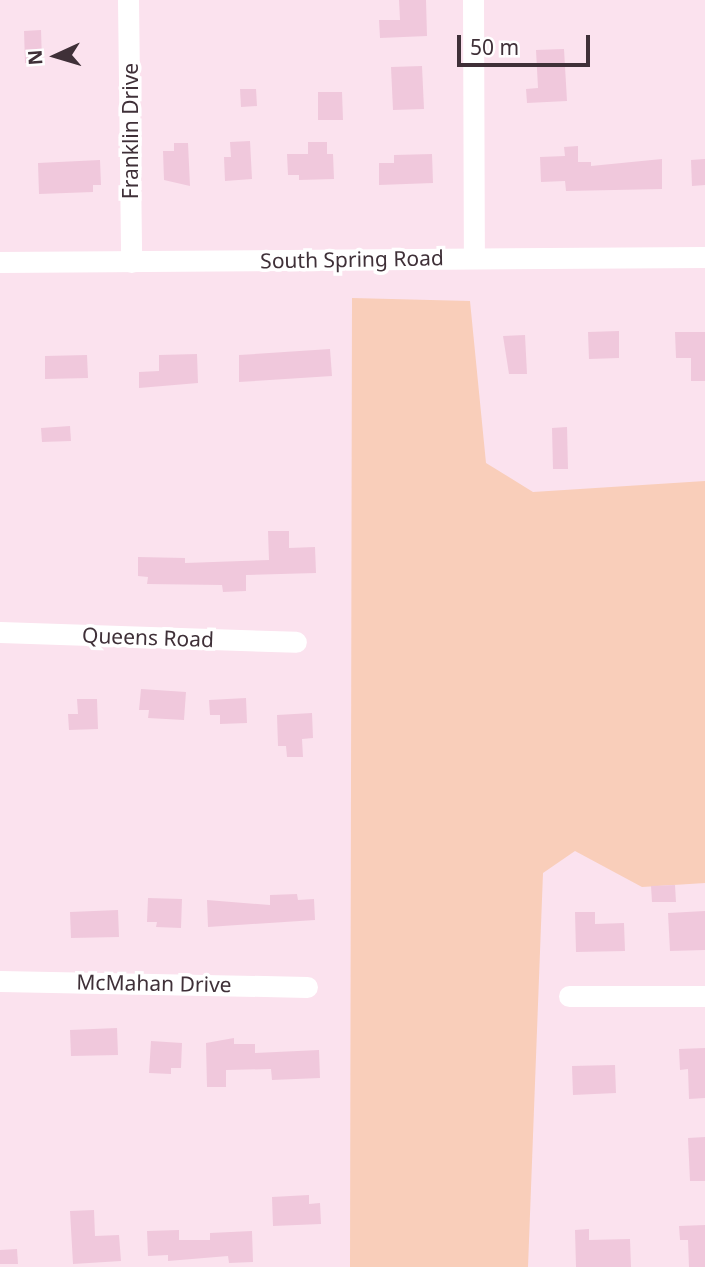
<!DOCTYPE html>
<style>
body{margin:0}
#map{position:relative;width:705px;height:1267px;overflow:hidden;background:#fbe2ee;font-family:"Noto Sans",sans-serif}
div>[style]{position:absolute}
.green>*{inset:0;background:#f9ceba}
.building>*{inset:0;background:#f0c8dc}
.minor>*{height:21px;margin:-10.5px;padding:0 10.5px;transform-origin:10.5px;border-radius:10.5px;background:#fff}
span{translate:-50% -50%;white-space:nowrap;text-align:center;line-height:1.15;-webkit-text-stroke:7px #fff;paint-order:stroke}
.street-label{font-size:21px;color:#3f3038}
.north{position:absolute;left:21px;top:21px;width:70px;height:70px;-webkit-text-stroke:5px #fff;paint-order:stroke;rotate:266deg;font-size:19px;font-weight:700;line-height:28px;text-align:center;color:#3f3038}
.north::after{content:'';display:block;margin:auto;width:24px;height:32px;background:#3f3038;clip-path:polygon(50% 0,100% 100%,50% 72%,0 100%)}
.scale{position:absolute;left:457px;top:35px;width:133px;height:32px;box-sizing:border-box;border:4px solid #3f3038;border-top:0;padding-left:9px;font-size:21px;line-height:24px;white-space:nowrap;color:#3f3038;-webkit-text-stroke:5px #fff;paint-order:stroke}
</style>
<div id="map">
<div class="green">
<div style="clip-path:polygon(352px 298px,470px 301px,486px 463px,533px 492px,705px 481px,705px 883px,642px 887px,575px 851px,543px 873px,528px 1267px,350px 1267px)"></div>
</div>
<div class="building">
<div style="clip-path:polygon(399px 0,426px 0,427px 36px,380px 38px,379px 20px,400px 20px)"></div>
<div style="clip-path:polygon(41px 30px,42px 62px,25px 63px,24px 31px)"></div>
<div style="clip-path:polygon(564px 49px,567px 101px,527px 103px,526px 89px,538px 88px,536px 50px)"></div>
<div style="clip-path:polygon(422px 66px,424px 109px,393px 110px,391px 67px)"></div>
<div style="clip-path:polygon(240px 89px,256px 89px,257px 106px,241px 107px)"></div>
<div style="clip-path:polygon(318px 92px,342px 92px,343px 120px,318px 120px)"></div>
<div style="clip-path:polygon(250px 141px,252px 179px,225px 181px,224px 157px,231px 157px,230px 142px)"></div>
<div style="clip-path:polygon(308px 142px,327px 142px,327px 154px,333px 154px,334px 179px,299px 180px,299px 175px,288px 175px,287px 154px,308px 154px)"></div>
<div style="clip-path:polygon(174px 143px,188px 143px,190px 186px,164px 180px,163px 151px,174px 151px)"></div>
<div style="clip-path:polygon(578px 146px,578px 162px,591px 162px,591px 166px,662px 159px,662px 189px,566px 191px,565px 181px,541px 182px,540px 157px,565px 156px,564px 147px)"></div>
<div style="clip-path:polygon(432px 154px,433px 183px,379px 185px,379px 163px,394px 163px,394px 155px)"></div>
<div style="clip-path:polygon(705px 159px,705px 185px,692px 186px,691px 160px)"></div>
<div style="clip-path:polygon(100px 160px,101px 185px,93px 185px,93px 192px,39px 194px,38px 163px)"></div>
<div style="clip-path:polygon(619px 331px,619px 358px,589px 359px,588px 332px)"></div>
<div style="clip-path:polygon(675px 332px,705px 332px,705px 381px,691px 381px,691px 358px,676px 358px)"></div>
<div style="clip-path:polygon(525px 335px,527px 374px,509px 374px,503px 336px)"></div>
<div style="clip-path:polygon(330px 349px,332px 376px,239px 382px,239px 355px)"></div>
<div style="clip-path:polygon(197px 354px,198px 383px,139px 388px,139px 372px,159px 371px,159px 355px)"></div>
<div style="clip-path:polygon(87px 355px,88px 378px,45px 379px,45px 356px)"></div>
<div style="clip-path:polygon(70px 426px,71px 441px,42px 442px,41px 428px)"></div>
<div style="clip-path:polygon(567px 427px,568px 469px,553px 469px,552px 428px)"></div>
<div style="clip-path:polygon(268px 531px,289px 531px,289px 548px,315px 547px,316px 573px,246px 575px,246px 591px,223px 592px,222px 585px,147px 584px,148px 577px,138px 576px,138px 557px,185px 558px,185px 563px,269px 560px)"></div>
<div style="clip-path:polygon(141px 689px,186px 692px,184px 720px,148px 718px,149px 710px,139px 710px)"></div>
<div style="clip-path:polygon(246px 698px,247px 723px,220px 724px,220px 715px,210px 715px,209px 700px)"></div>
<div style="clip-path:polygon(77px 699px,97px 699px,98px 729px,69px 730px,68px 714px,78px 714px)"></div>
<div style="clip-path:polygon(312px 713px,313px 738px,302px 739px,303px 757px,287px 757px,286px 746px,278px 746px,277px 715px)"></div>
<div style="clip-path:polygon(675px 885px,676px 902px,652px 902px,651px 886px)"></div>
<div style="clip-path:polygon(297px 894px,298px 900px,314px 899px,315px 920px,208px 927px,207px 900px,270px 905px,270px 895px)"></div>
<div style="clip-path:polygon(148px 898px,182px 899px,181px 928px,156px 927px,157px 922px,147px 922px)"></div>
<div style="clip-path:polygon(118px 910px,119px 937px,71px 938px,70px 912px)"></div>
<div style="clip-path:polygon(705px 911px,705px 950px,670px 951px,668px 913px)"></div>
<div style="clip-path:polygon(575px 912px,595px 912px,595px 924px,624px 923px,625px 951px,576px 952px)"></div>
<div style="clip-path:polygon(117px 1028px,118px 1055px,71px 1056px,70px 1030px)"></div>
<div style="clip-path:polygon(234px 1038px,234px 1044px,255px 1044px,255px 1053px,319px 1050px,320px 1078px,272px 1080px,271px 1069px,226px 1070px,226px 1087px,207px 1087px,206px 1043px)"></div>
<div style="clip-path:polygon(151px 1041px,182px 1043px,181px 1068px,171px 1068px,171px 1074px,149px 1073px)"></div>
<div style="clip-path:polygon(705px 1048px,705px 1098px,689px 1099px,688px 1069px,680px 1070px,679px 1049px)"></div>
<div style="clip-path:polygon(615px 1065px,616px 1093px,573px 1095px,572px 1066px)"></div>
<div style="clip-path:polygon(705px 1137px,705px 1181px,690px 1181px,688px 1138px)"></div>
<div style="clip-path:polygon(309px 1195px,309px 1204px,320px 1203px,321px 1224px,273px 1226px,272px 1197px)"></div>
<div style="clip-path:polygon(94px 1210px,95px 1236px,119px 1235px,121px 1261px,73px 1264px,70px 1211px)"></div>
<div style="clip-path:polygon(705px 1225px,705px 1267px,689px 1267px,688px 1240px,680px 1240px,679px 1226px)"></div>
<div style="clip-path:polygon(589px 1229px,589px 1240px,630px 1239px,631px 1267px,576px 1267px,575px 1230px)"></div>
<div style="clip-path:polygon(179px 1230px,179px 1240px,210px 1240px,210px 1233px,252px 1231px,253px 1262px,229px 1263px,228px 1256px,168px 1261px,168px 1255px,148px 1256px,147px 1231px)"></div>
<div style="clip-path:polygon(17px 1249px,18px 1264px,0 1264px,0 1250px)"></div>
</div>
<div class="minor">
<div style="left:128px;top:0;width:262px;rotate:89.3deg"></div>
<div style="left:473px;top:0;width:258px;rotate:89.8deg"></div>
<div style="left:0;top:262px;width:705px;rotate:-0.41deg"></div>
<div style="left:0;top:632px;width:296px;rotate:1.9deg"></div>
<div style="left:0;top:981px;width:307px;rotate:1.1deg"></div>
<div style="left:569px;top:996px;width:136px"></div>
</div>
<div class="street-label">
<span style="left:130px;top:131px;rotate:-90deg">Franklin Drive</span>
<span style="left:352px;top:259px;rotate:-1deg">South Spring Road</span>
<span style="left:148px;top:637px;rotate:2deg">Queens Road</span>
<span style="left:154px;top:983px;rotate:1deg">McMahan Drive</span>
</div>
<div class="north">N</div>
<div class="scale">50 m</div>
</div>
